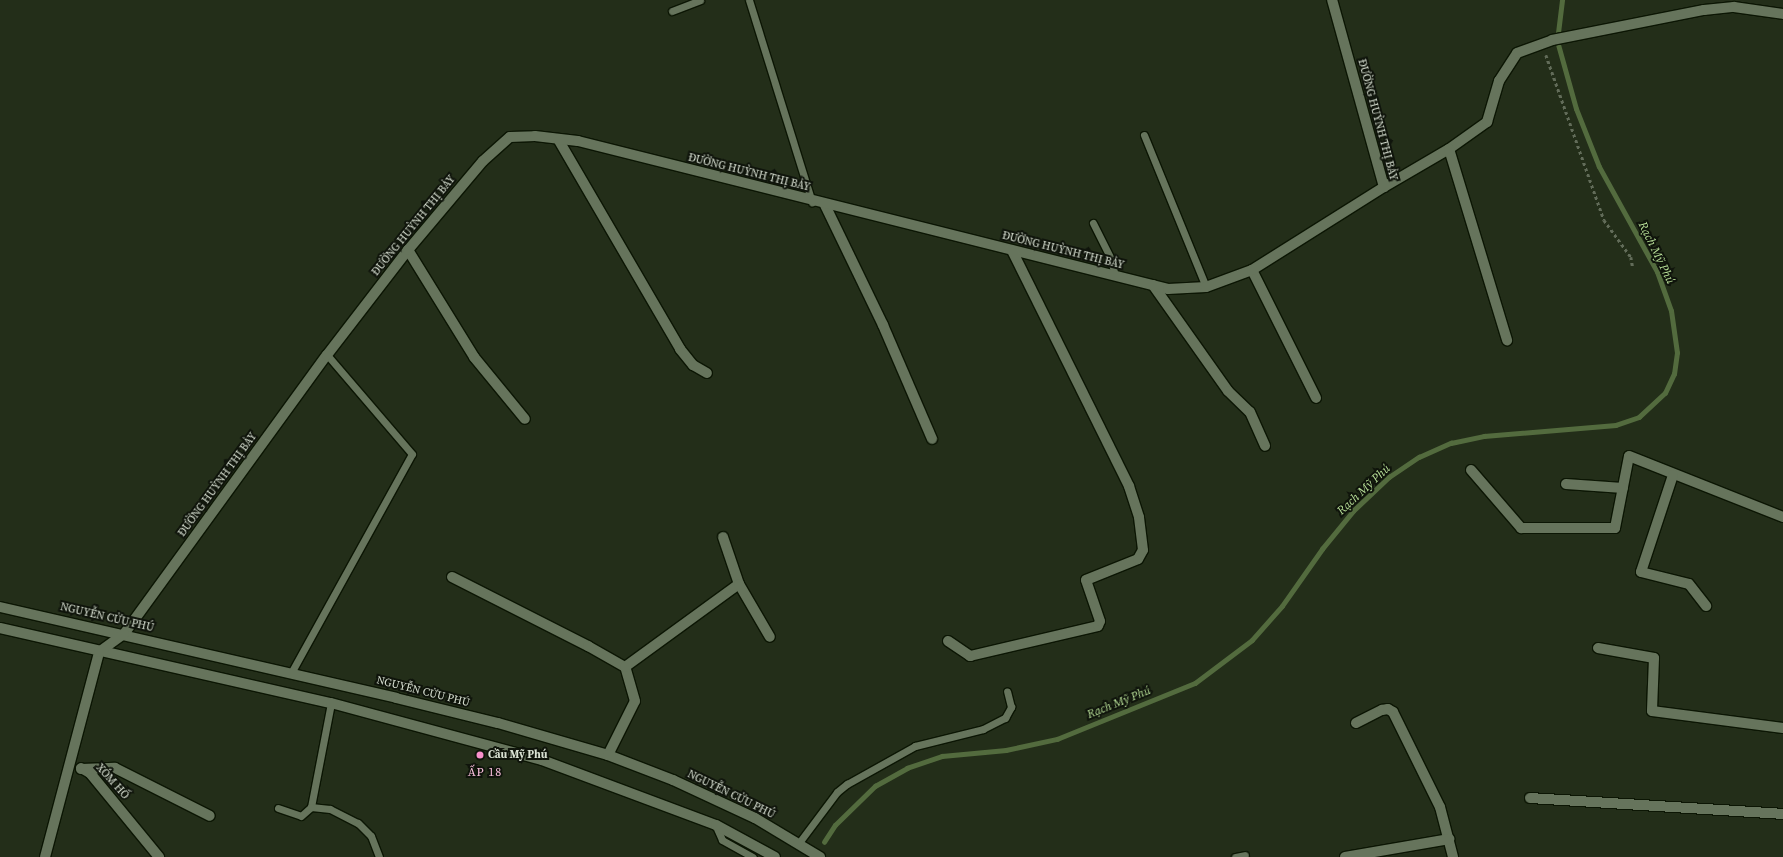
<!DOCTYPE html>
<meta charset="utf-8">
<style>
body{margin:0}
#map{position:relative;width:1783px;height:857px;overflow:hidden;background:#232e19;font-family:"Source Serif 4",serif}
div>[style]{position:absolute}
.stream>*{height:4.5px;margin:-2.25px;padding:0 2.25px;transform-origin:2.25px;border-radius:2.25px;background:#536b3e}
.path>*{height:2.5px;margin-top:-1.25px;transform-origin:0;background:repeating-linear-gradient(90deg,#626c59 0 3px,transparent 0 6px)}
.roads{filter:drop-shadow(1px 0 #0c1604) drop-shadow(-1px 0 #0c1604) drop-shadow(0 1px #0c1604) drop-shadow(0 -1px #0c1604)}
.lane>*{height:7px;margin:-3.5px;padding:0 3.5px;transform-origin:3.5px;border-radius:3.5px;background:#66745c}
.street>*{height:10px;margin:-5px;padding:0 5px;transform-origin:5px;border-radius:5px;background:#66745c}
.secondary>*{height:10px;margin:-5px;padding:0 5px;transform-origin:5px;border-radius:5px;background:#66745c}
.dots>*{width:11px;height:11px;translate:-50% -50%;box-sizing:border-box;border:2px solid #0f140b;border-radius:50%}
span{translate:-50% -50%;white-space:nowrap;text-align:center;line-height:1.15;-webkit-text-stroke:4px #0f140b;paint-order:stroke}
.street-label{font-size:11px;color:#d9e1d3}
.poi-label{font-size:11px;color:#d9e1d3;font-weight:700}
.left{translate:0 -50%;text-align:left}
.water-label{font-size:12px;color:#b7de97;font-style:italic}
.neighbourhood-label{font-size:12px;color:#fec2e1;letter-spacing:1px}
</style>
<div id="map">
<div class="stream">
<div style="left:824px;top:842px;width:20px;rotate:-57deg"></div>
<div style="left:835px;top:825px;width:56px;rotate:-44.3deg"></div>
<div style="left:875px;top:786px;width:37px;rotate:-29deg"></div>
<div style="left:907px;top:768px;width:37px;rotate:-19deg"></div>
<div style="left:942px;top:756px;width:64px;rotate:-5.4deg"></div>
<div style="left:1006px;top:750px;width:52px;rotate:-12.2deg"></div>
<div style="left:1057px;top:739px;width:149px;rotate:-22.1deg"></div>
<div style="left:1195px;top:683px;width:71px;rotate:-37deg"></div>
<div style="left:1252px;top:640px;width:45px;rotate:-48.6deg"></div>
<div style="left:1282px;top:606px;width:70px;rotate:-54.9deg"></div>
<div style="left:1322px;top:549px;width:49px;rotate:-50.8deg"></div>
<div style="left:1353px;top:511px;width:50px;rotate:-43.4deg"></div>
<div style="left:1389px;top:477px;width:36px;rotate:-34deg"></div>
<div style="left:1419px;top:457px;width:35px;rotate:-24deg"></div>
<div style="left:1451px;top:443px;width:34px;rotate:-12deg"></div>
<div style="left:1484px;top:436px;width:132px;rotate:-4.8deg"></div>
<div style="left:1616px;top:425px;width:24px;rotate:-19deg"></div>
<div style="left:1639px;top:417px;width:35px;rotate:-43deg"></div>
<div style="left:1665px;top:393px;width:21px;rotate:-65deg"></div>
<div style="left:1674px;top:374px;width:21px;rotate:-82deg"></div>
<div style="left:1677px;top:353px;width:42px;rotate:-98.1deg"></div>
<div style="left:1671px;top:311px;width:41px;rotate:-109.7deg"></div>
<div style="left:1657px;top:272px;width:120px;rotate:-118.9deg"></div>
<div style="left:1599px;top:167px;width:62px;rotate:-111.6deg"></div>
<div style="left:1576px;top:109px;width:71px;rotate:-105.6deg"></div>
<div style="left:1557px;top:41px;width:41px;rotate:-83deg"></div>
</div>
<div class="path">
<div style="left:1546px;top:55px;width:175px;rotate:70.6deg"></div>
<div style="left:1604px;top:220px;width:46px;rotate:53.9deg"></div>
<div style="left:1631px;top:257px;width:11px;rotate:80deg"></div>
</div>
<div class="roads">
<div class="lane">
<div style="left:749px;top:0;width:212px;rotate:72.7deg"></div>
<div style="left:672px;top:11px;width:30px;rotate:-21deg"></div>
<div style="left:1144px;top:135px;width:164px;rotate:67.8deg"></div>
<div style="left:1093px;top:223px;width:40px;rotate:63.4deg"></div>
<div style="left:1111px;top:259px;width:17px;rotate:77deg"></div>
<div style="left:291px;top:673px;width:250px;rotate:-61.1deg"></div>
<div style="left:412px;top:454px;width:130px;rotate:-130.6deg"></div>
<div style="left:331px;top:703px;width:106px;rotate:100.9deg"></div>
<div style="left:311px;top:807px;width:19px;rotate:6deg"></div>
<div style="left:330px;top:809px;width:31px;rotate:27deg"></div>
<div style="left:358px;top:823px;width:18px;rotate:45deg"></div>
<div style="left:371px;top:836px;width:22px;rotate:69deg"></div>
<div style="left:278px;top:808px;width:24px;rotate:19deg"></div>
<div style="left:301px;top:816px;width:13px;rotate:-42deg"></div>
<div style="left:715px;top:824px;width:17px;rotate:66deg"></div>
<div style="left:722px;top:840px;width:35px;rotate:29deg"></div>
<div style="left:798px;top:844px;width:65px;rotate:-53.1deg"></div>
<div style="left:837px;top:792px;width:13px;rotate:-39deg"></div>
<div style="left:847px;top:784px;width:78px;rotate:-29.2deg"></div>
<div style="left:915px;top:746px;width:70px;rotate:-14deg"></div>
<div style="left:983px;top:729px;width:25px;rotate:-27deg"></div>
<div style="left:1005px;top:718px;width:13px;rotate:-61deg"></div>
<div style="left:1011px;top:707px;width:16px;rotate:-104deg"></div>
<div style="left:1235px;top:857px;width:10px;rotate:-11deg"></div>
</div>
<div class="street">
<div style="left:558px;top:139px;width:243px;rotate:59.8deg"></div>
<div style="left:680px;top:349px;width:21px;rotate:51deg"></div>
<div style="left:693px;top:365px;width:16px;rotate:30deg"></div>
<div style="left:1449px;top:149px;width:47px;rotate:-35.4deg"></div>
<div style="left:1487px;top:122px;width:43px;rotate:-73.7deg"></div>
<div style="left:1499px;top:81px;width:33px;rotate:-57deg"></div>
<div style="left:1517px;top:53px;width:37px;rotate:-20deg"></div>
<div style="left:1552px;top:40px;width:155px;rotate:-11.2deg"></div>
<div style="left:1704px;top:10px;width:30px;rotate:-6deg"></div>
<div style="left:1734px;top:7px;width:49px;rotate:8.1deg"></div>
<div style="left:1384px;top:187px;width:75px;rotate:-30.3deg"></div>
<div style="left:1449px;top:149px;width:200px;rotate:73.1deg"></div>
<div style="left:825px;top:205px;width:133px;rotate:64.2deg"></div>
<div style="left:883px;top:325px;width:124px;rotate:66.7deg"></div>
<div style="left:408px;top:250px;width:126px;rotate:58.3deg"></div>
<div style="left:474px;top:357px;width:80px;rotate:50.6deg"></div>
<div style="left:1252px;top:270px;width:143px;rotate:63.4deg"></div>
<div style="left:1153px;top:285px;width:130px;rotate:54.7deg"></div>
<div style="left:1228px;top:391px;width:30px;rotate:44deg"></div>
<div style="left:1250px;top:412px;width:37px;rotate:66deg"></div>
<div style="left:1471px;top:470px;width:77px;rotate:49.2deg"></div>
<div style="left:1521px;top:528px;width:94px"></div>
<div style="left:1615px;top:528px;width:73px;rotate:-79deg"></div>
<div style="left:1629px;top:456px;width:166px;rotate:21.6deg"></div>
<div style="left:1673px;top:475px;width:102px;rotate:108.3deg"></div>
<div style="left:1641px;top:572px;width:49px;rotate:14deg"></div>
<div style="left:1689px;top:584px;width:28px;rotate:52deg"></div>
<div style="left:1566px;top:484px;width:57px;rotate:4deg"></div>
<div style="left:723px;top:537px;width:50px;rotate:71.2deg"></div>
<div style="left:452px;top:577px;width:153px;rotate:26.9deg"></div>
<div style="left:588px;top:646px;width:43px;rotate:29.6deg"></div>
<div style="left:124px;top:634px;width:345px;rotate:-54deg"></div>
<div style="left:327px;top:355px;width:133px;rotate:-52.4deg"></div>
<div style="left:408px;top:250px;width:116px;rotate:-49.9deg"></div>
<div style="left:483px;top:161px;width:36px;rotate:-42deg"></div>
<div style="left:510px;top:137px;width:25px;rotate:-2deg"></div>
<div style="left:535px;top:136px;width:43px;rotate:6.6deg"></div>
<div style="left:578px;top:141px;width:608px;rotate:14.08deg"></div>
<div style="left:1168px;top:289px;width:38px;rotate:-3deg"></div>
<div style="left:1206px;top:287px;width:49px;rotate:-20.3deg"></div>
<div style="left:1252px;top:270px;width:156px;rotate:-32.2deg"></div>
<div style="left:1384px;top:187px;width:194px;rotate:-105.5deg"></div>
<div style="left:948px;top:641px;width:27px;rotate:34deg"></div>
<div style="left:970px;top:656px;width:131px;rotate:-13.2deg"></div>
<div style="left:1098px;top:626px;width:5px;rotate:-68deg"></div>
<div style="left:1100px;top:621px;width:43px;rotate:-108.9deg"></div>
<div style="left:1086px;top:580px;width:56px;rotate:-22deg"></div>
<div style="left:1138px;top:559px;width:10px;rotate:-61deg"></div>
<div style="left:1143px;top:550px;width:33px;rotate:-97deg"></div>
<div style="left:1139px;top:517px;width:33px;rotate:-108deg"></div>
<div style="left:1129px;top:486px;width:263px;rotate:-116.4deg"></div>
<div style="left:1598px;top:648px;width:57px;rotate:10.1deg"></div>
<div style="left:1654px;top:658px;width:53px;rotate:92.2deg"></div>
<div style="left:1652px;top:711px;width:132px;rotate:7.4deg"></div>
<div style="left:1356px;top:723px;width:29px;rotate:-27deg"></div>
<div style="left:1382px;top:710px;width:6px;rotate:-9deg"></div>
<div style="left:1388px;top:709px;width:6px;rotate:31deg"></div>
<div style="left:1393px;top:712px;width:106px;rotate:63.7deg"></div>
<div style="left:1440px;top:807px;width:52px;rotate:75.4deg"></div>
<div style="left:608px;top:755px;width:60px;rotate:-63.4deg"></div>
<div style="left:635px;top:701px;width:35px;rotate:-106deg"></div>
<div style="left:625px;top:667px;width:141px;rotate:-36.1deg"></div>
<div style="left:739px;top:584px;width:61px;rotate:59.7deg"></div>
<div style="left:81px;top:768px;width:10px;rotate:29deg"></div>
<div style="left:90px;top:773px;width:109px;rotate:50.6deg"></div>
<div style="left:81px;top:769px;width:34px;rotate:-2deg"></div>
<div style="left:115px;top:768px;width:106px;rotate:26.8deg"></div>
<div style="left:1530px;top:798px;width:254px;rotate:3.6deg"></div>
<div style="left:45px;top:857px;width:212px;rotate:-75.2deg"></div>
<div style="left:1345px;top:857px;width:106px;rotate:-9.8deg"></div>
</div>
<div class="secondary">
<div style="left:0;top:607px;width:406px;rotate:12.9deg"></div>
<div style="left:396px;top:698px;width:105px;rotate:13.8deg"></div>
<div style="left:498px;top:723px;width:115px;rotate:16.2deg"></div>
<div style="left:608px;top:755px;width:70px;rotate:21deg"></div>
<div style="left:673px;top:780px;width:90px;rotate:24.9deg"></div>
<div style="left:755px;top:818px;width:76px;rotate:31deg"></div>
<div style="left:0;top:628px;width:339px;rotate:12.8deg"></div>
<div style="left:331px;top:703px;width:219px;rotate:15.1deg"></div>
<div style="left:542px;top:760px;width:186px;rotate:20.5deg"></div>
<div style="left:716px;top:825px;width:67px;rotate:28.5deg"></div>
<div style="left:99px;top:652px;width:31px;rotate:-36deg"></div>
</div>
</div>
<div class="dots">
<div style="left:480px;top:755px;background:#f890cb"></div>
</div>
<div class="street-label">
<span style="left:1377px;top:120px;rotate:75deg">ĐƯỜNG HUỲNH THỊ BẢY</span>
<span style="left:749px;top:173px;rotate:14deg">ĐƯỜNG HUỲNH THỊ BẢY</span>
<span style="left:414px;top:226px;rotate:-51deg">ĐƯỜNG HUỲNH THỊ BẢY</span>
<span style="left:1063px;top:251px;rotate:14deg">ĐƯỜNG HUỲNH THỊ BẢY</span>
<span style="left:218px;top:485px;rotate:-54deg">ĐƯỜNG HUỲNH THỊ BẢY</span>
<span style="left:107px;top:618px;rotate:13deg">NGUYỄN CỬU PHÚ</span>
<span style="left:423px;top:692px;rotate:14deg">NGUYỄN CỬU PHÚ</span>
<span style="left:112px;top:782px;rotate:48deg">XÓM HỐ</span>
<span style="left:731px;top:795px;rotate:26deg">NGUYỄN CỬU PHÚ</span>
</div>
<div class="poi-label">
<span class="left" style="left:488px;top:755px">Cầu Mỹ Phú</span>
</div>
<div class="water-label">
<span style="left:1656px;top:253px;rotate:64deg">Rạch Mỹ Phú</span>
<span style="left:1364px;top:490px;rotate:-43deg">Rạch Mỹ Phú</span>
<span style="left:1119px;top:703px;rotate:-22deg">Rạch Mỹ Phú</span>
</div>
<div class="neighbourhood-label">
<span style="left:485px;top:773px">ẤP 18</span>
</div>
</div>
